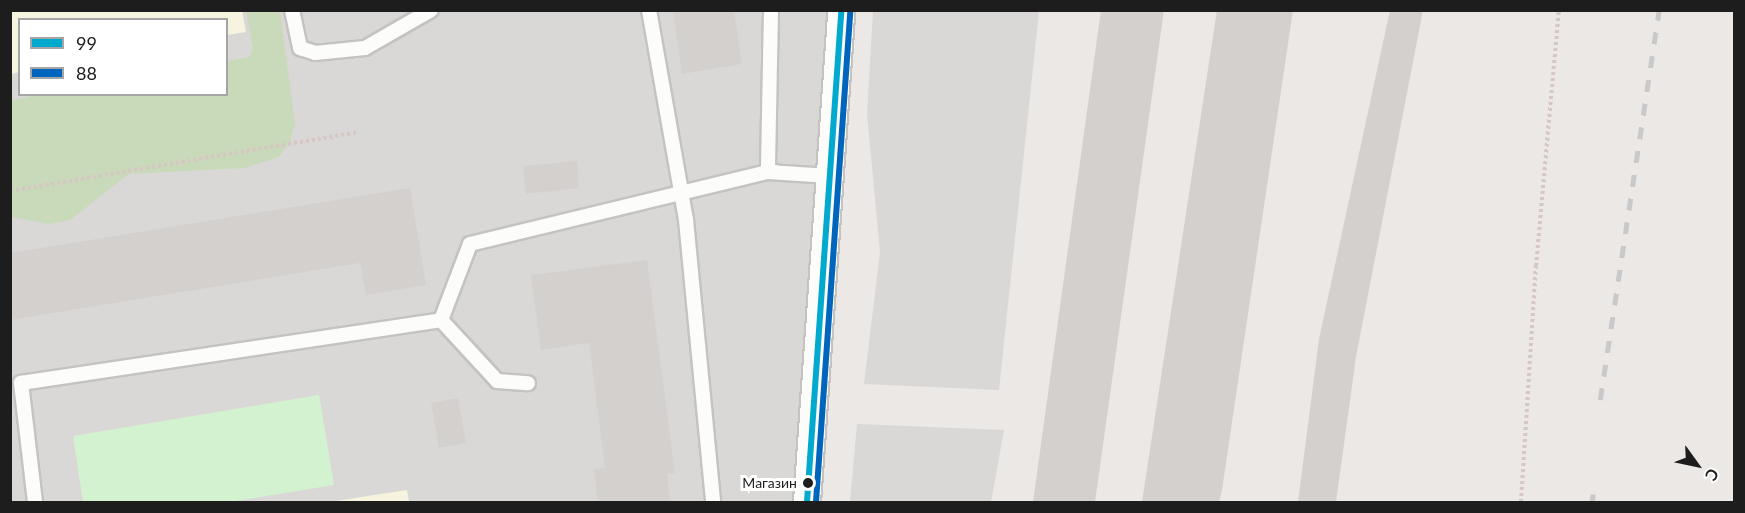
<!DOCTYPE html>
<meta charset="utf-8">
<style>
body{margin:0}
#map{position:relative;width:1745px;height:513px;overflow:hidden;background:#ebe8e5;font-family:Lato,sans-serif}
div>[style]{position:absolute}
.residential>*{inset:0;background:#dad8d7}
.education>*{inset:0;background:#f6f3df}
.forest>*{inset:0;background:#c8daba}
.park>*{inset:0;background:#d2f2d0}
.building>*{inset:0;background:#d4d0ce}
.path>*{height:4px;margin-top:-2px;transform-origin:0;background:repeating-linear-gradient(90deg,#d6c6c4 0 3px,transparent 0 6px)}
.roads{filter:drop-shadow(2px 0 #c4c3c1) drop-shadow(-2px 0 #c4c3c1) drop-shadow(0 2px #c4c3c1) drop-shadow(0 -2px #c4c3c1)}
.lane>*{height:14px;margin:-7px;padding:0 7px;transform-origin:7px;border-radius:7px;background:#fcfcfb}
.street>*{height:26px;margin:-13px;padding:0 13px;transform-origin:13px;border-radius:13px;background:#fcfcfb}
.rail>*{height:4.5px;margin-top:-2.25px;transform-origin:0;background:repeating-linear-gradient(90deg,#cac9c9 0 12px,transparent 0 24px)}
.bus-1>*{height:6px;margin:-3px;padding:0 3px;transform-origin:3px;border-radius:3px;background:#00a9ce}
.bus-2>*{height:6px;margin:-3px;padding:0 3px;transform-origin:3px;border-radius:3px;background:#0065bd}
.dots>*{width:16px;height:16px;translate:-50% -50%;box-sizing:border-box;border:3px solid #fff;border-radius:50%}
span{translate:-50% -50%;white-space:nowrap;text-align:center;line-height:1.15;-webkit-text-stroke:6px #fff;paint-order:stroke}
.bus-label{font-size:14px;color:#1d1d1d}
.right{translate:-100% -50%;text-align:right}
.frame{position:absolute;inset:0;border:12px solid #1d1d1d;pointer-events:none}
.legend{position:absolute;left:18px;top:18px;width:210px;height:78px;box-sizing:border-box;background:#fff;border:2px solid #a5a5a5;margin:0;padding:8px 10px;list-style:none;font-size:18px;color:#1d1d1d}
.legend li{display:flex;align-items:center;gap:12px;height:30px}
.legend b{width:30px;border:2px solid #a5a5a5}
.north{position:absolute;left:1667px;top:435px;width:60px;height:60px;-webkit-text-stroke:4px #fff;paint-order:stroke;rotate:123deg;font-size:16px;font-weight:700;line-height:24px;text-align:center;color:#1d1d1d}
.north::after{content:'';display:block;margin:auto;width:21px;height:27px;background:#1d1d1d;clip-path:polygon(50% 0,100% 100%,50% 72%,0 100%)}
</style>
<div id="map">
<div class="residential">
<div style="clip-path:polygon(evenodd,10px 11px,841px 11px,807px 502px,11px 502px,10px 11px,20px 20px,226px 20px,226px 94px,20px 94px,20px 20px)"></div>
<div style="clip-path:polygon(873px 11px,1039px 11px,999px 390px,864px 384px,880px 252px,867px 114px)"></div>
<div style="clip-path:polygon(857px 424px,1004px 430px,991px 502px,850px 502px)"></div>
</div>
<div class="education">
<div style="clip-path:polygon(11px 10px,242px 11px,246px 32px,227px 35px,226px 20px,20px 20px,19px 72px,11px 74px)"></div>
<div style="clip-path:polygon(407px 490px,409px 502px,329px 502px)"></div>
</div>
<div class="forest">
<div style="clip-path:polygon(246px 11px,280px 11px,295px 124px,290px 142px,279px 157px,245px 168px,129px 174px,70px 220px,48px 224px,11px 217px,11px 100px,43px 94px,226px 94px,227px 61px,249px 57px,253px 49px)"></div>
</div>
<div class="park">
<div style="clip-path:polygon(319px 395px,334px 485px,229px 502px,83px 502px,73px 436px)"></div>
</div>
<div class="building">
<div style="clip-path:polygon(673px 10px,734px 10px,742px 64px,682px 74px)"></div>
<div style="clip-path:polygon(1101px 10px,1164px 10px,1095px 502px,1033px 502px)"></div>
<div style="clip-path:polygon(1217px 10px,1293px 10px,1222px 490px,1219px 502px,1142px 502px)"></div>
<div style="clip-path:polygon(1390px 10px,1423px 10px,1356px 357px,1336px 502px,1298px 502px,1319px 339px)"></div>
<div style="clip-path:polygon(577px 161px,579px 188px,526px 194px,523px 166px)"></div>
<div style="clip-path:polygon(410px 188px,426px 285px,366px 295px,360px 263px,10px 320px,10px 253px)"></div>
<div style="clip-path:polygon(647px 260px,675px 473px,667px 474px,670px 502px,598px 502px,594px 470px,605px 468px,589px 343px,541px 350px,531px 275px)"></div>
<div style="clip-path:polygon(458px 398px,466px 443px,439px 448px,431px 403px)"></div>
</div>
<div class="path">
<div style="left:10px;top:191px;width:352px;rotate:-9.6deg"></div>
<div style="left:1521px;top:502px;width:236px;rotate:-86.4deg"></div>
<div style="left:1536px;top:266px;width:257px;rotate:-84.9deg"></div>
</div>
<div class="roads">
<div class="lane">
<div style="left:292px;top:10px;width:39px;rotate:78deg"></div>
<div style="left:300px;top:48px;width:16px;rotate:18deg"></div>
<div style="left:315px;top:53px;width:50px;rotate:-5.7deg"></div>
<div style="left:365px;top:48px;width:76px;rotate:-29.9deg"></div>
<div style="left:649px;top:10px;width:213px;rotate:80deg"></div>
<div style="left:686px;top:220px;width:283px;rotate:84.5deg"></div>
<div style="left:771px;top:10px;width:162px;rotate:91.1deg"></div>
<div style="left:768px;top:172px;width:7px"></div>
<div style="left:441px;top:320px;width:83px;rotate:47.4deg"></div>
<div style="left:497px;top:381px;width:31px;rotate:4deg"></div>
<div style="left:35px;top:502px;width:120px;rotate:-96.7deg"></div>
<div style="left:21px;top:383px;width:425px;rotate:-8.5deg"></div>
<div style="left:441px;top:320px;width:81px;rotate:-69.1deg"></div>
<div style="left:470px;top:244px;width:307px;rotate:-13.6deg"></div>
<div style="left:768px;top:172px;width:62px;rotate:3.7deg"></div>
</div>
<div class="street">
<div style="left:807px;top:502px;width:493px;rotate:-86deg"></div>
</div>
</div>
<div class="rail">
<div style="left:1600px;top:400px;width:394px;rotate:-81.4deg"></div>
<div style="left:1592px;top:502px;width:8px;rotate:-83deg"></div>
</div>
<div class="bus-1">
<div style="left:807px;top:502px;width:493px;rotate:-86deg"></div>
</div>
<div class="bus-2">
<div style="left:816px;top:502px;width:492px;rotate:-86deg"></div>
</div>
<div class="dots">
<div style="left:808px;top:483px;background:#1d1d1d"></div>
</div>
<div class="bus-label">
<span class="right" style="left:797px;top:483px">Магазин</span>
</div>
<div class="frame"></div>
<ul class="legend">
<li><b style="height:8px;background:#00a9ce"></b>99</li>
<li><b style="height:8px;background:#0065bd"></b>88</li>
</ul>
<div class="north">С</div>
</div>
